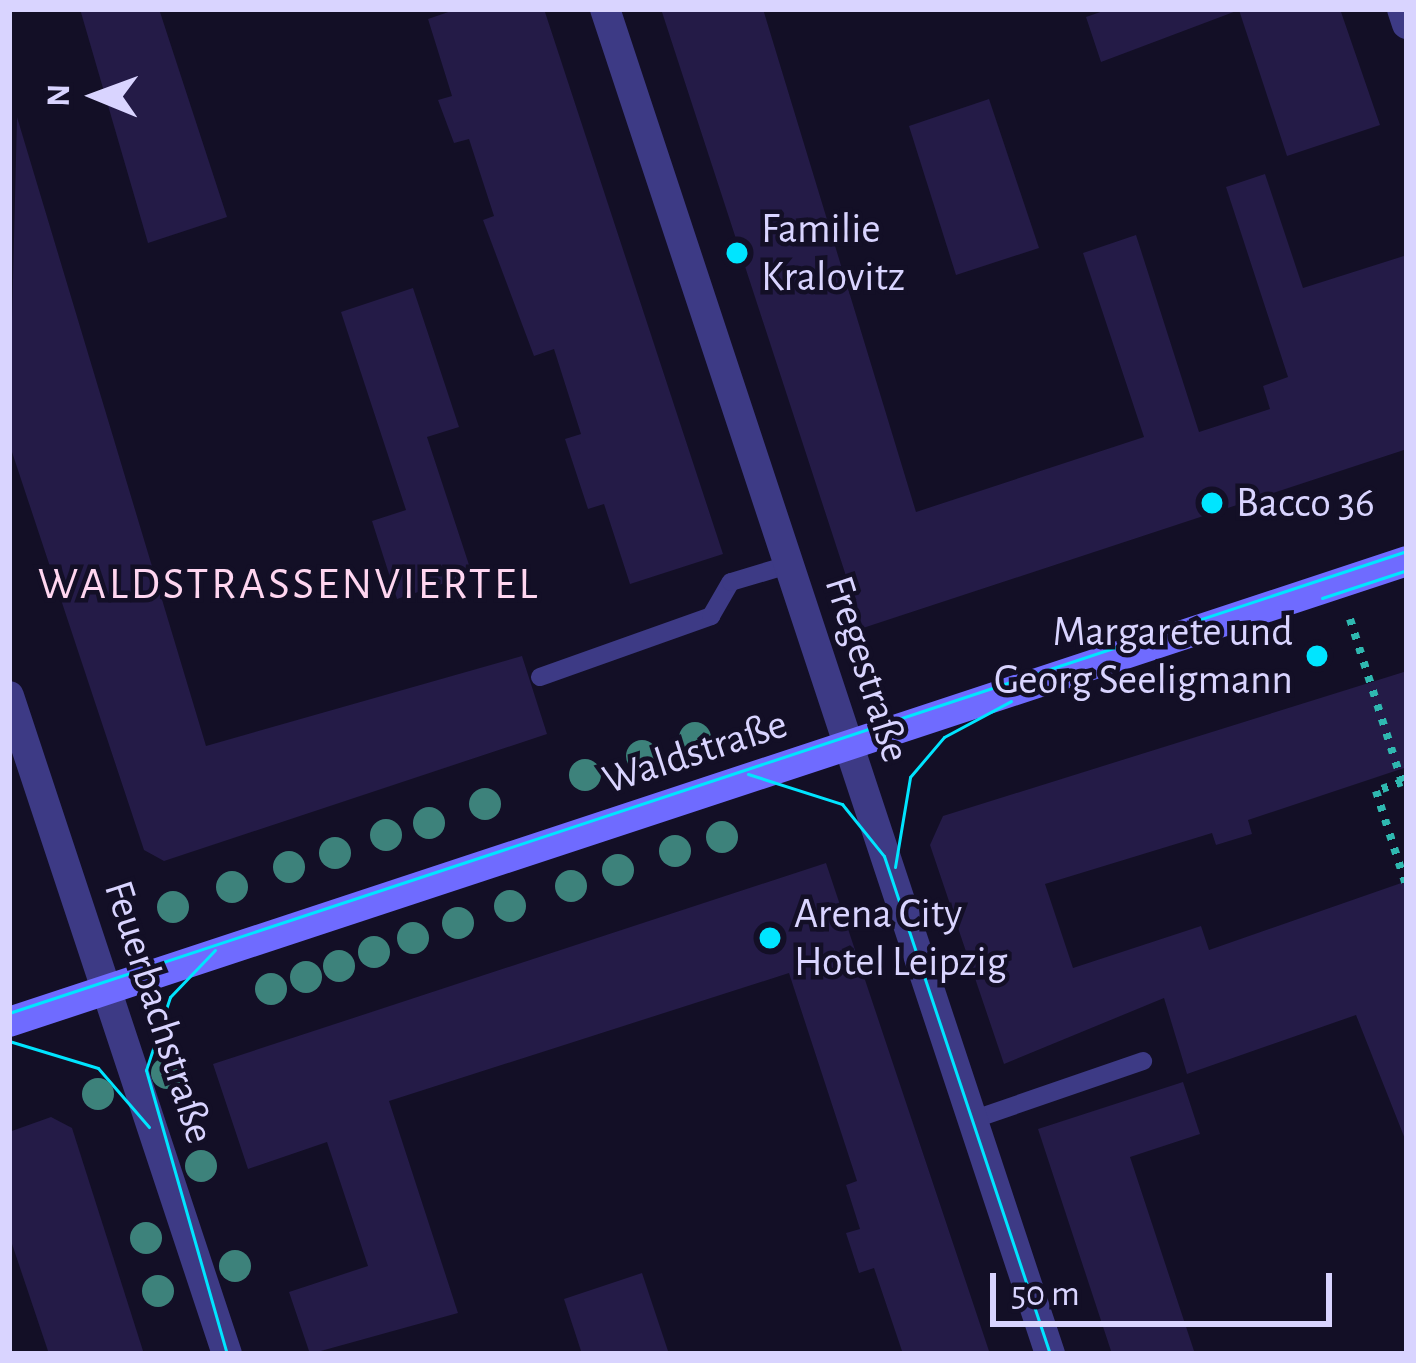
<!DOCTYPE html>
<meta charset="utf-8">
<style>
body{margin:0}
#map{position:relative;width:1416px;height:1363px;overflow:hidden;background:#130f26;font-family:"Alegreya Sans",sans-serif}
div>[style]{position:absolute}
.building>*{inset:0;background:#241b47}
.path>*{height:8px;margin-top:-4px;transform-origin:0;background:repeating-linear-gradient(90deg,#2fb8b0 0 6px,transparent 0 15px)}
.service>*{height:18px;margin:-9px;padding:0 9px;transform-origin:9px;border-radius:9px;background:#3d3a85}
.minor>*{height:30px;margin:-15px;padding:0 15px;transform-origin:15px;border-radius:15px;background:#3d3a85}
.secondary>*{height:30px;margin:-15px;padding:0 15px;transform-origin:15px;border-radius:15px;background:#6f6bff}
.tram>*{height:3px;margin:-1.5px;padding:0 1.5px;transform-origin:1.5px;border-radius:1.5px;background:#00e5ff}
.trees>*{width:32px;height:32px;margin:-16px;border-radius:50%;background:#3d827b}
.dots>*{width:33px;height:33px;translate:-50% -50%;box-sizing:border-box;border:6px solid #130f26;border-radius:50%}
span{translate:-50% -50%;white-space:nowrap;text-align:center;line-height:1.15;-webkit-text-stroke:9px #130f26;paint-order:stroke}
.poi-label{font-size:42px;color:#d9d4ff}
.left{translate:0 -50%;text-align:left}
.right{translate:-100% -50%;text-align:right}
.street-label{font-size:42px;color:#d9d4ff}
.neighbourhood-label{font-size:45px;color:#ffd6f0;letter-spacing:3px}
.frame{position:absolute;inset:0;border:12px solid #d9d4ff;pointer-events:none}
.north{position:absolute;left:36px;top:36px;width:120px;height:120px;-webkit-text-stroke:9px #130f26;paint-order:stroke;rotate:271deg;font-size:33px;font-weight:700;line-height:48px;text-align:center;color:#d9d4ff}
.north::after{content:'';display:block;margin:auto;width:42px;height:54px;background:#d9d4ff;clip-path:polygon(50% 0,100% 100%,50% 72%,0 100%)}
.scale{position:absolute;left:990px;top:1273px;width:342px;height:54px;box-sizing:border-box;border:6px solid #d9d4ff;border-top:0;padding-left:15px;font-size:36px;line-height:42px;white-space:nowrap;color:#d9d4ff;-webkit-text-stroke:9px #130f26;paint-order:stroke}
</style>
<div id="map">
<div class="building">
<div style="clip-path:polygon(80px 9px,159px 9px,227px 217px,148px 243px)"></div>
<div style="clip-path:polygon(457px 9px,544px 9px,723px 554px,630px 584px,604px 504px,588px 509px,565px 439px,581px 434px,554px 349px,534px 356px,483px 220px,494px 216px,469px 139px,454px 143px,438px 100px,452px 96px,428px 19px)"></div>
<div style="clip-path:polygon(661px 9px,763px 9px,916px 512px,1144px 437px,1083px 253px,1136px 235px,1199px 432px,1270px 409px,1263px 386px,1288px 377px,1226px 187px,1265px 174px,1303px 288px,1407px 255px,1407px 449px,863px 628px)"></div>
<div style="clip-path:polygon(1109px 9px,1340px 9px,1380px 125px,1287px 156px,1239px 10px,1101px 62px,1086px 17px)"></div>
<div style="clip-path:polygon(989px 99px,1039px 248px,956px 275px,909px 126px)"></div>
<div style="clip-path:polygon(17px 117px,206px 746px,522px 656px,547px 734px,164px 861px,144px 850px,9px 443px)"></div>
<div style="clip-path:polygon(413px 288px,459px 427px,427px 437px,472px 574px,397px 599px,372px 521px,406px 510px,341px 312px)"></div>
<div style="clip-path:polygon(1407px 671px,1407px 767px,1248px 820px,1252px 834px,1216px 845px,1212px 833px,1045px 884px,1073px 968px,1201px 926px,1209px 950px,1407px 881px,1407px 1144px,1356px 1015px,1187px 1074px,1164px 998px,1004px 1064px,930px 845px,943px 816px)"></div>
<div style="clip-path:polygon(826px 863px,990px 1354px,903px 1354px,874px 1268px,859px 1273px,846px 1233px,860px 1229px,846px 1185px,857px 1181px,789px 973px,389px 1101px,458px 1313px,310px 1354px,289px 1292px,368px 1266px,327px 1142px,248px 1169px,213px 1064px)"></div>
<div style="clip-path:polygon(1183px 1082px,1200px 1134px,1130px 1157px,1195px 1354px,1112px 1354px,1038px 1129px)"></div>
<div style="clip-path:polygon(51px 1117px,72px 1128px,144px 1354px,49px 1354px,9px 1235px,9px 1132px)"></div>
<div style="clip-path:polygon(642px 1273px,669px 1354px,582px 1354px,564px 1299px)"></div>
</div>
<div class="path">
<div style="left:1350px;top:619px;width:171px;rotate:72.3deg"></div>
<div style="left:1402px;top:782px;width:28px;rotate:161deg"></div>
<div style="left:1376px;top:791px;width:96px;rotate:72.3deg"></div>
</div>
<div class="service">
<div style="left:540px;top:677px;width:182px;rotate:-19.6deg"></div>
<div style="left:711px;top:616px;width:39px;rotate:-60deg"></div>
<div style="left:731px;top:582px;width:59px;rotate:-16.6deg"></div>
<div style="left:972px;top:1120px;width:181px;rotate:-19deg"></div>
</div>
<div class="minor">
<div style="left:605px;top:9px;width:1417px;rotate:71.69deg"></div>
<div style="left:1402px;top:9px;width:16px;rotate:72deg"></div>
<div style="left:9px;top:696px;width:693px;rotate:71.67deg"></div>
</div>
<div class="secondary">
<div style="left:9px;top:1022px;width:1472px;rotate:-18.25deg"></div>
</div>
<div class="tram">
<div style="left:1322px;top:598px;width:89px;rotate:-18.2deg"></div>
<div style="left:748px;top:774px;width:99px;rotate:17.7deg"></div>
<div style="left:842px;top:804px;width:67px;rotate:51.1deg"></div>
<div style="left:884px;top:856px;width:525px;rotate:71.57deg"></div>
<div style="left:895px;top:867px;width:91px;rotate:-80.5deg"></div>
<div style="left:910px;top:777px;width:52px;rotate:-49.6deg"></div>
<div style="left:944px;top:737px;width:76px;rotate:-28.2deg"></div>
<div style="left:215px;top:950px;width:65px;rotate:133.8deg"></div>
<div style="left:170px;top:997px;width:77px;rotate:108.2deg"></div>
<div style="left:146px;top:1070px;width:295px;rotate:74.1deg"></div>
<div style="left:9px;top:1013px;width:1472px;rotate:-18.29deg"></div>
<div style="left:9px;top:1041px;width:93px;rotate:16.9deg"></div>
<div style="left:98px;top:1068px;width:78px;rotate:49.2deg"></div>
</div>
<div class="trees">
<div style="left:695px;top:738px"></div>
<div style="left:642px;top:756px"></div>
<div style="left:585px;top:775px"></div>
<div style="left:485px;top:804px"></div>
<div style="left:429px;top:823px"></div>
<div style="left:386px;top:835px"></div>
<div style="left:722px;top:837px"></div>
<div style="left:675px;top:851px"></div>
<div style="left:335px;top:853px"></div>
<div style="left:289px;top:867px"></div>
<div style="left:618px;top:870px"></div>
<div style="left:571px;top:886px"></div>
<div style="left:232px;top:887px"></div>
<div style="left:510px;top:906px"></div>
<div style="left:173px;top:907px"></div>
<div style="left:458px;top:923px"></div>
<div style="left:413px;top:938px"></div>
<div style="left:374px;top:952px"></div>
<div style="left:339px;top:966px"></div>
<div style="left:306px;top:977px"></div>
<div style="left:271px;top:989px"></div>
<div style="left:167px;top:1073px"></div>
<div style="left:98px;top:1094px"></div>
<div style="left:201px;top:1166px"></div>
<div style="left:146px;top:1238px"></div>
<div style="left:235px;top:1266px"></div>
<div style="left:158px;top:1291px"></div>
</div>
<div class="dots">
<div style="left:737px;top:253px;background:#00e5ff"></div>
<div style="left:1212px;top:503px;background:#00e5ff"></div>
<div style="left:1317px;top:656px;background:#00e5ff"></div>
<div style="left:770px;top:938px;background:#00e5ff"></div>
</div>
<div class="poi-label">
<span class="left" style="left:761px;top:253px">Familie<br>Kralovitz</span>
<span class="left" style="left:1236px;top:503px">Bacco 36</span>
<span class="right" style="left:1293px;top:656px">Margarete und<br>Georg Seeligmann</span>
<span class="left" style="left:794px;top:938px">Arena City<br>Hotel Leipzig</span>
</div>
<div class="street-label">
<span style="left:867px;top:669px;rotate:72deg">Fregestraße</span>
<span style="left:695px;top:752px;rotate:-18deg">Waldstraße</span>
<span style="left:159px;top:1012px;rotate:72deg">Feuerbachstraße</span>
</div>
<div class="neighbourhood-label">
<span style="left:289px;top:585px">WALDSTRASSENVIERTEL</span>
</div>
<div class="frame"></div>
<div class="north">N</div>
<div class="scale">50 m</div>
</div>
